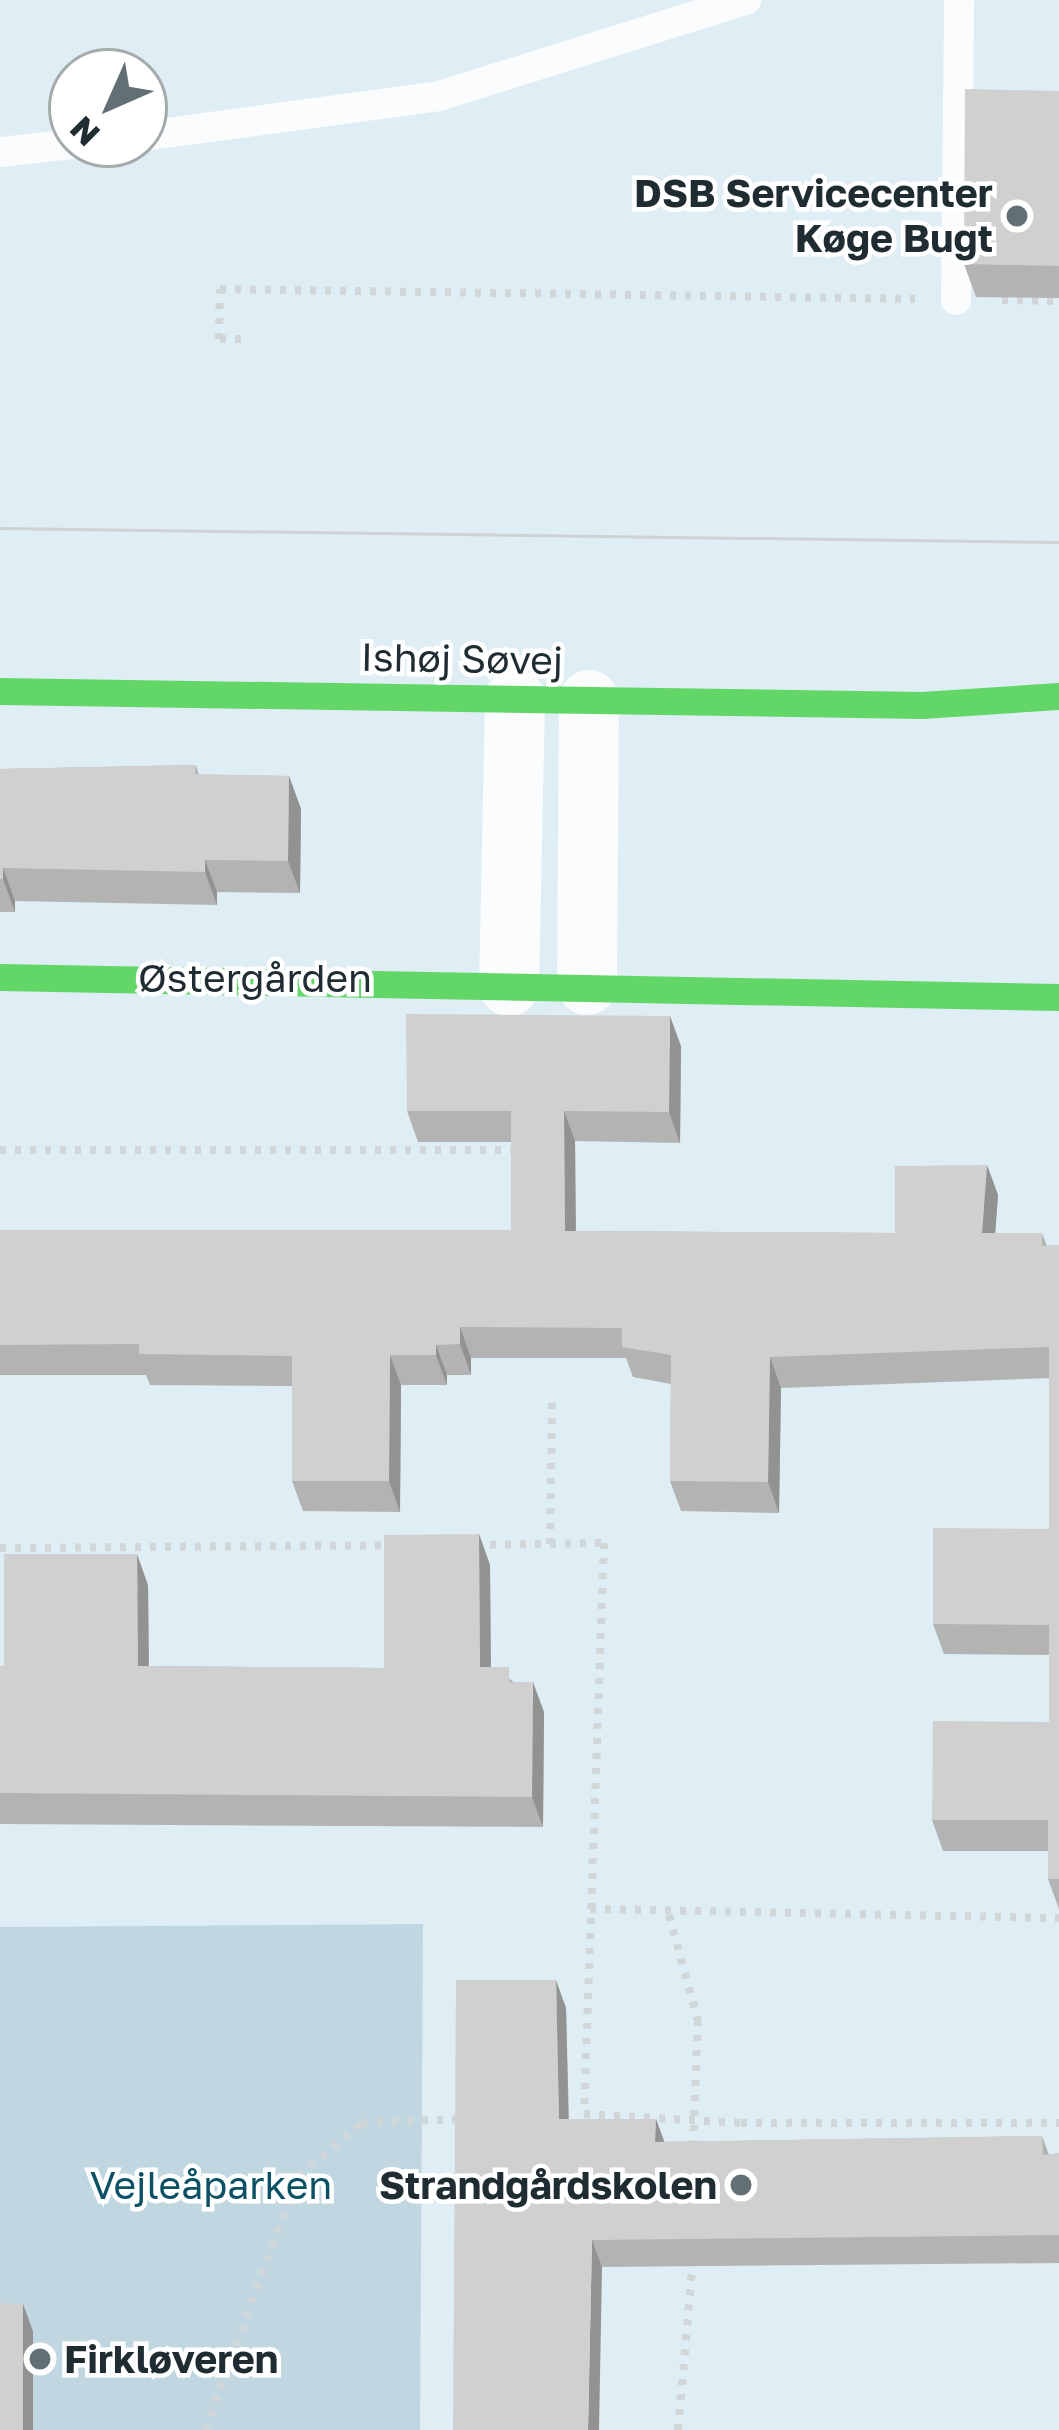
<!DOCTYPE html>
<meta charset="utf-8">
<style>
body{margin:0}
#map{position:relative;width:1059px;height:2430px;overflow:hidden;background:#deeef4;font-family:"Golos Text",sans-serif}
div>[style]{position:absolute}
.green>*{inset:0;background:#c0d7e1}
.path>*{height:8px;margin-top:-4px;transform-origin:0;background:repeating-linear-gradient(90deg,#d1d6d8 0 6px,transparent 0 15px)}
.lane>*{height:30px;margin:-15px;padding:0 15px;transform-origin:15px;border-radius:15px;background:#fafcfd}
.street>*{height:60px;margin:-30px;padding:0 30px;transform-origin:30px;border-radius:30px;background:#fafcfd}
.fast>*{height:27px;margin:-13.5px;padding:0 13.5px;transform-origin:13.5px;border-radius:13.5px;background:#63d668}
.tram>*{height:3px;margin:-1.5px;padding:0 1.5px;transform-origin:1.5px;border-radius:1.5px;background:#ced2d4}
.wall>*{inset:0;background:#b3b3b4}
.shaded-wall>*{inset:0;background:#929292}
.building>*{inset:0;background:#d0d0d1}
.dots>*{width:33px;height:33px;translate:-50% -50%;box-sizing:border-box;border:6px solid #fff;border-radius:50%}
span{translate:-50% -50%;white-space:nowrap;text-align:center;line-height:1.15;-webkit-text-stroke:9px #fff;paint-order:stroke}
.poi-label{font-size:39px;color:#1f2c32;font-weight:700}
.right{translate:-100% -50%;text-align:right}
.left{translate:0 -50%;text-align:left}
.street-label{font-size:39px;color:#1f2c32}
.park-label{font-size:39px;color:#0b5166}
.north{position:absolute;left:48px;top:48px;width:120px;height:120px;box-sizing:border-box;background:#fff;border:3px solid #a5abad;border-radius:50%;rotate:225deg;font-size:33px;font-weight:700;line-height:48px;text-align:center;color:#1f2c32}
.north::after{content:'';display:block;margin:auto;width:42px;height:54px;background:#627076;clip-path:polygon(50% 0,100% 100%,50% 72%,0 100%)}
</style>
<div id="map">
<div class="green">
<div style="clip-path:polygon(423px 1924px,420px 2430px,0 2430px,0 1927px)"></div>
</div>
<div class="path">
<div style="left:1002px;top:300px;width:57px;rotate:1deg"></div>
<div style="left:241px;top:339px;width:22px;rotate:180deg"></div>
<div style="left:219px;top:339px;width:50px;rotate:-88.9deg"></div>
<div style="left:220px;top:289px;width:695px;rotate:0.82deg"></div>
<div style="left:0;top:1150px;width:511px"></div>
<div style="left:550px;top:1544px;width:145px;rotate:-89.2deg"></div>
<div style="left:475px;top:1545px;width:129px;rotate:-0.9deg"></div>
<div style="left:604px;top:1543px;width:571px;rotate:92.01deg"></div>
<div style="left:584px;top:2114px;width:157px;rotate:3.3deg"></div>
<div style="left:741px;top:2123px;width:318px"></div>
<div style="left:0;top:1548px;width:388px;rotate:-0.4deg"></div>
<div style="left:590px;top:1909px;width:469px;rotate:1.1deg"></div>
<div style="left:669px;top:1915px;width:109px;rotate:74.6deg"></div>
<div style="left:698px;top:2020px;width:129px;rotate:92.2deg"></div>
<div style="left:205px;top:2430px;width:270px;rotate:-69.9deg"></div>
<div style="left:298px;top:2176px;width:83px;rotate:-39.6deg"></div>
<div style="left:362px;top:2123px;width:100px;rotate:-2.3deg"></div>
<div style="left:678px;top:2430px;width:171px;rotate:-85deg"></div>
</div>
<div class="lane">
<div style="left:144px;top:136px;width:298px;rotate:-7.7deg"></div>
<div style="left:439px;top:96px;width:322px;rotate:-17.4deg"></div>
<div style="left:0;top:152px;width:72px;rotate:-6.3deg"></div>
<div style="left:956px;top:300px;width:300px;rotate:-89.4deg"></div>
</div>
<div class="street">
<div style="left:587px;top:985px;width:285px;rotate:-89.6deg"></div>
<div style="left:509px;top:986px;width:287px;rotate:-88.8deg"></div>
</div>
<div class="fast">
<div style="left:0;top:691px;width:922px;rotate:0.87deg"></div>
<div style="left:922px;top:705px;width:137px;rotate:-3.8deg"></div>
<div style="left:0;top:977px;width:1059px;rotate:1.08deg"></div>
</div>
<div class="tram">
<div style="left:0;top:528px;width:1059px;rotate:0.76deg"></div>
</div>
<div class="wall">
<div style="clip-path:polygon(1059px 91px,1059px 298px,976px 297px,964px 264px)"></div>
<div style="clip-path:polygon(196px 765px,199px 775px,289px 776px,301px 809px,300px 893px,217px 892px,217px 905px,15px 901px,15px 912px,0 912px,0 769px)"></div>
<div style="clip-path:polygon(681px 1046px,680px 1143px,575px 1141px,576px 1231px,895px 1233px,987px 1165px,998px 1195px,995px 1233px,1042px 1233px,1047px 1246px,1059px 1245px,1059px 1909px,1048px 1879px,1048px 1851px,943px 1851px,932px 1820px,1049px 1722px,1049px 1655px,944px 1654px,933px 1624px,1049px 1529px,1049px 1378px,781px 1388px,779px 1513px,681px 1511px,670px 1481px,671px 1384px,633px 1377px,626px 1358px,471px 1358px,471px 1375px,447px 1375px,447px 1385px,401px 1385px,400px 1512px,303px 1511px,292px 1481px,292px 1386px,150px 1385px,146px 1375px,0 1375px,0 1230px,511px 1230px,511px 1142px,418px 1142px,407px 1111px)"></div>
<div style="clip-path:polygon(479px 1534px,490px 1565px,491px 1667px,514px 1682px,544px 1712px,543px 1827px,0 1824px,0 1666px,4px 1666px,148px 1585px,149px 1666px,384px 1668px)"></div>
<div style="clip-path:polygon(456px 1980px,566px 2008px,569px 2119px,656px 2119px,664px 2142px,1042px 2136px,1049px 2155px,1059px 2153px,1059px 2263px,602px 2267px)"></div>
</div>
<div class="shaded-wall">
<div style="clip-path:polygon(289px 776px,301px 809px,300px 893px,288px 861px)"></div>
<div style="clip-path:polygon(205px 860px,217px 892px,217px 905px,205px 872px)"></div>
<div style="clip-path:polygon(3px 868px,15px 901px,15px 912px,3px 879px)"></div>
<div style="clip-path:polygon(670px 1016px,681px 1046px,680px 1143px,669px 1112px)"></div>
<div style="clip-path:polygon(564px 1111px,575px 1141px,576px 1262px,565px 1231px)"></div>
<div style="clip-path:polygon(987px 1165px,998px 1195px,993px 1263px,982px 1233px)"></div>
<div style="clip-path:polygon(460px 1327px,471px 1358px,471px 1375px,460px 1344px)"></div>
<div style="clip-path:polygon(436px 1345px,447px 1375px,447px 1385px,436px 1355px)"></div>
<div style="clip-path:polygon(390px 1355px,401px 1385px,400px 1512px,389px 1481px)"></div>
<div style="clip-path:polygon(770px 1357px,781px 1388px,779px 1513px,768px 1482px)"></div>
<div style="clip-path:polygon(479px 1534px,490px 1565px,491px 1698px,480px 1667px)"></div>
<div style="clip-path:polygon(137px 1554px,148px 1585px,149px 1697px,138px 1666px)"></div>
<div style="clip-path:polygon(533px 1682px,544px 1712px,543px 1827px,532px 1797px)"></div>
<div style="clip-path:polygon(556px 1980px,566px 2008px,569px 2147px,559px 2119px)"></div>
<div style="clip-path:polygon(656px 2119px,666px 2146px,655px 2142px)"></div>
<div style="clip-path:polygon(592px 2240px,602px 2267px,599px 2430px,588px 2430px)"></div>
<div style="clip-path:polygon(23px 2304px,33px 2331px,33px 2430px,23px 2430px)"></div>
</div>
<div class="building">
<div style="clip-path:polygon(965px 89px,1059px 91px,1059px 266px,964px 264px)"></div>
<div style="clip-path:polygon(196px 765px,195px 774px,289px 776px,288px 861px,205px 860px,205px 872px,3px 868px,3px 879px,0 879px,0 769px)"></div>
<div style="clip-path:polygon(406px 1014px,670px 1016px,669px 1112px,564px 1111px,565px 1231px,895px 1233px,895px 1166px,987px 1165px,982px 1233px,1042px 1233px,1042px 1246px,1059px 1245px,1059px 1879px,1048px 1879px,1048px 1820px,932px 1820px,933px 1721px,1049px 1722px,1049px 1625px,933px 1624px,933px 1528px,1049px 1529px,1049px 1347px,770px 1357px,768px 1482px,670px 1481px,671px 1355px,622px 1347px,622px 1328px,460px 1327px,460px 1344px,436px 1345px,436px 1355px,390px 1355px,389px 1481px,292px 1481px,292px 1356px,139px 1354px,139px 1344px,0 1345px,0 1230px,511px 1230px,511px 1111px,407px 1111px)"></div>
<div style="clip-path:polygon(479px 1534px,480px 1667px,509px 1667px,509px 1682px,533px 1682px,532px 1797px,0 1793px,0 1666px,4px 1666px,4px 1554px,137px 1554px,138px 1666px,384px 1668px,384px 1535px)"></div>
<div style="clip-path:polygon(456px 1980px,556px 1980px,559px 2119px,656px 2119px,655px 2142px,1042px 2136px,1043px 2155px,1059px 2153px,1059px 2235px,592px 2240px,588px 2430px,453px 2430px)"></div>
<div style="clip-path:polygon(0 2303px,23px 2304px,23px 2430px,0 2430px)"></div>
</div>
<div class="dots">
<div style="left:1017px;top:216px;background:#627076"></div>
<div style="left:741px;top:2185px;background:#627076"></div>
<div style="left:40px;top:2359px;background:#627076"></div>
</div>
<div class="poi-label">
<span class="right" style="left:993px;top:216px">DSB Servicecenter<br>Køge Bugt</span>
<span class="right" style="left:717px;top:2185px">Strandgårdskolen</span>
<span class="left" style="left:64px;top:2359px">Firkløveren</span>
</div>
<div class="street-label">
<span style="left:462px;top:659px;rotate:1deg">Ishøj Søvej</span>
<span style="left:255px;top:978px">Østergården</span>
</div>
<div class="park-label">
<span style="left:211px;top:2185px">Vejleåparken</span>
</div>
<div class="north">N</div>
</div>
